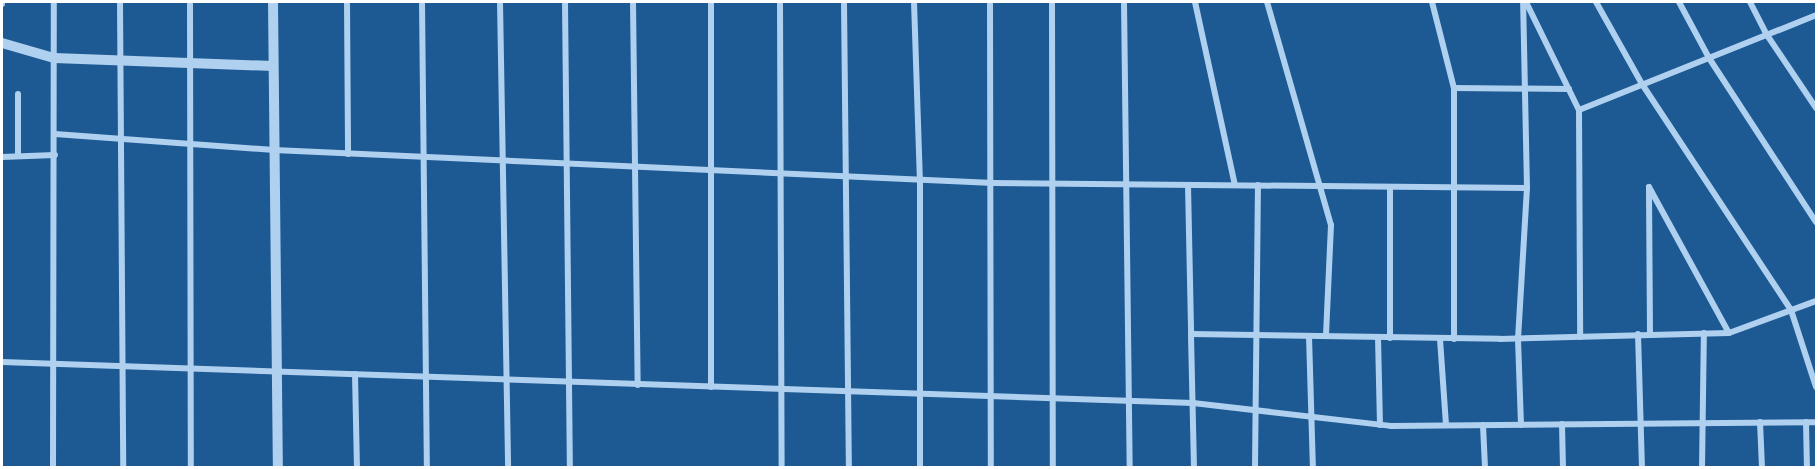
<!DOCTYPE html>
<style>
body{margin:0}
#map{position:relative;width:1818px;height:469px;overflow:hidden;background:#1d5993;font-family:"Asap Condensed",sans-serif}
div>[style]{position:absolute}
.minor>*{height:6px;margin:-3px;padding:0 3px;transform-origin:3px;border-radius:3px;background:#afd0ef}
.tertiary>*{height:10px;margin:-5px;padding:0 5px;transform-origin:5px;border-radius:5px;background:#afd0ef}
span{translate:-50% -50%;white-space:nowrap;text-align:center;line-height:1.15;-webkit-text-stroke:6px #1d5993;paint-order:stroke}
.frame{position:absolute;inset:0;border:3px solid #fff;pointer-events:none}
</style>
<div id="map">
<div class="minor">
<div style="left:120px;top:2px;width:466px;rotate:89.6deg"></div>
<div style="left:190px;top:2px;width:466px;rotate:89.9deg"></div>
<div style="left:347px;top:2px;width:152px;rotate:89.6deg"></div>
<div style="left:422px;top:2px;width:466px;rotate:89.4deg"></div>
<div style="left:500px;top:2px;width:466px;rotate:89deg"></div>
<div style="left:565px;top:2px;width:466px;rotate:89.4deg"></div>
<div style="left:633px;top:2px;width:383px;rotate:89.3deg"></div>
<div style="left:711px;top:2px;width:385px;rotate:90deg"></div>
<div style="left:780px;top:2px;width:466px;rotate:89.8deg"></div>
<div style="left:844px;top:2px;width:466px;rotate:89.4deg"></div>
<div style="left:914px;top:2px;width:178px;rotate:88.1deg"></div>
<div style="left:920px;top:180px;width:288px;rotate:90deg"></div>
<div style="left:990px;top:2px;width:466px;rotate:89.9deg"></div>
<div style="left:1052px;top:2px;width:466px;rotate:89.9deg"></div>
<div style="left:1124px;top:2px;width:466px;rotate:89.3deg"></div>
<div style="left:1195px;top:2px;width:187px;rotate:77.7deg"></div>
<div style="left:1267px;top:2px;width:232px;rotate:74deg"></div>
<div style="left:1331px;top:225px;width:111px;rotate:92.6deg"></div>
<div style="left:1432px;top:2px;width:89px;rotate:75.7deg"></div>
<div style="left:1454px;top:88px;width:251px;rotate:90deg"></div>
<div style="left:1526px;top:2px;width:120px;rotate:63.9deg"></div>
<div style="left:1579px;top:110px;width:227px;rotate:89.7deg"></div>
<div style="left:1596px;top:2px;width:94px;rotate:60.7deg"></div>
<div style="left:1642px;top:84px;width:271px;rotate:56.6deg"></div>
<div style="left:1791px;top:310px;width:81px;rotate:72deg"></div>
<div style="left:1679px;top:2px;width:64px;rotate:61.8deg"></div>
<div style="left:1709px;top:58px;width:196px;rotate:56.9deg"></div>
<div style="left:1750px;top:2px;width:37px;rotate:63deg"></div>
<div style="left:1767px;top:35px;width:88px;rotate:56.1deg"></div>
<div style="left:2px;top:4px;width:2px;rotate:-90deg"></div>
<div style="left:1454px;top:88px;width:115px;rotate:0.5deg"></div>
<div style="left:18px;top:94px;width:62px;rotate:90deg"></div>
<div style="left:1579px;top:110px;width:255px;rotate:-21.8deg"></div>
<div style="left:55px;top:134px;width:220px;rotate:4.2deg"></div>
<div style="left:274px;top:150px;width:720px;rotate:2.63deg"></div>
<div style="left:993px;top:183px;width:534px;rotate:0.54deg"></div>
<div style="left:2px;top:157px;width:53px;rotate:-2.2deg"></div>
<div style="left:1188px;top:185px;width:149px;rotate:88.8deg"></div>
<div style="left:1390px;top:187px;width:151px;rotate:90deg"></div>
<div style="left:1638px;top:334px;width:134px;rotate:88.3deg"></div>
<div style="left:1650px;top:334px;width:147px;rotate:-90.4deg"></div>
<div style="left:1649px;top:187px;width:166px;rotate:61.3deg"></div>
<div style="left:1309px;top:336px;width:132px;rotate:88.3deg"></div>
<div style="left:1378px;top:337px;width:88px;rotate:88.7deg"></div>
<div style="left:1440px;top:339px;width:86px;rotate:86deg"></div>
<div style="left:2px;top:362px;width:1192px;rotate:1.97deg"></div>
<div style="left:1193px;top:403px;width:199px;rotate:6.6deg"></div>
<div style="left:1391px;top:426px;width:425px;rotate:-0.5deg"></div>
<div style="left:355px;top:374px;width:94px;rotate:88.8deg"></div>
<div style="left:1760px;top:422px;width:46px;rotate:87.5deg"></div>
<div style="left:1806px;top:422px;width:46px;rotate:88.8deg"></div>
<div style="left:1562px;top:424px;width:44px;rotate:88.7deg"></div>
<div style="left:1483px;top:425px;width:43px;rotate:87.3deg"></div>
<div style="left:1521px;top:425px;width:86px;rotate:-92deg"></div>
<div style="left:1518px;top:339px;width:151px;rotate:-86.6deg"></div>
<div style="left:1527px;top:188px;width:186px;rotate:-91.2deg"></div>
<div style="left:53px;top:468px;width:466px;rotate:-89.9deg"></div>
<div style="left:1194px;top:468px;width:134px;rotate:-91.3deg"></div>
<div style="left:1191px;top:334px;width:309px;rotate:0.9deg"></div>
<div style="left:1500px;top:339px;width:229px;rotate:-1.5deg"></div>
<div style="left:1729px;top:333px;width:93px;rotate:-20.2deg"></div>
<div style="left:1255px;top:468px;width:283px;rotate:-89.4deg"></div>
<div style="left:1702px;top:468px;width:135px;rotate:-89.2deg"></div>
</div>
<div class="tertiary">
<div style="left:273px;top:2px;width:466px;rotate:89.4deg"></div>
<div style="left:2px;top:43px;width:54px;rotate:16.1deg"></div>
<div style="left:54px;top:58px;width:219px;rotate:2.1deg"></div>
</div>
<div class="frame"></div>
</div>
